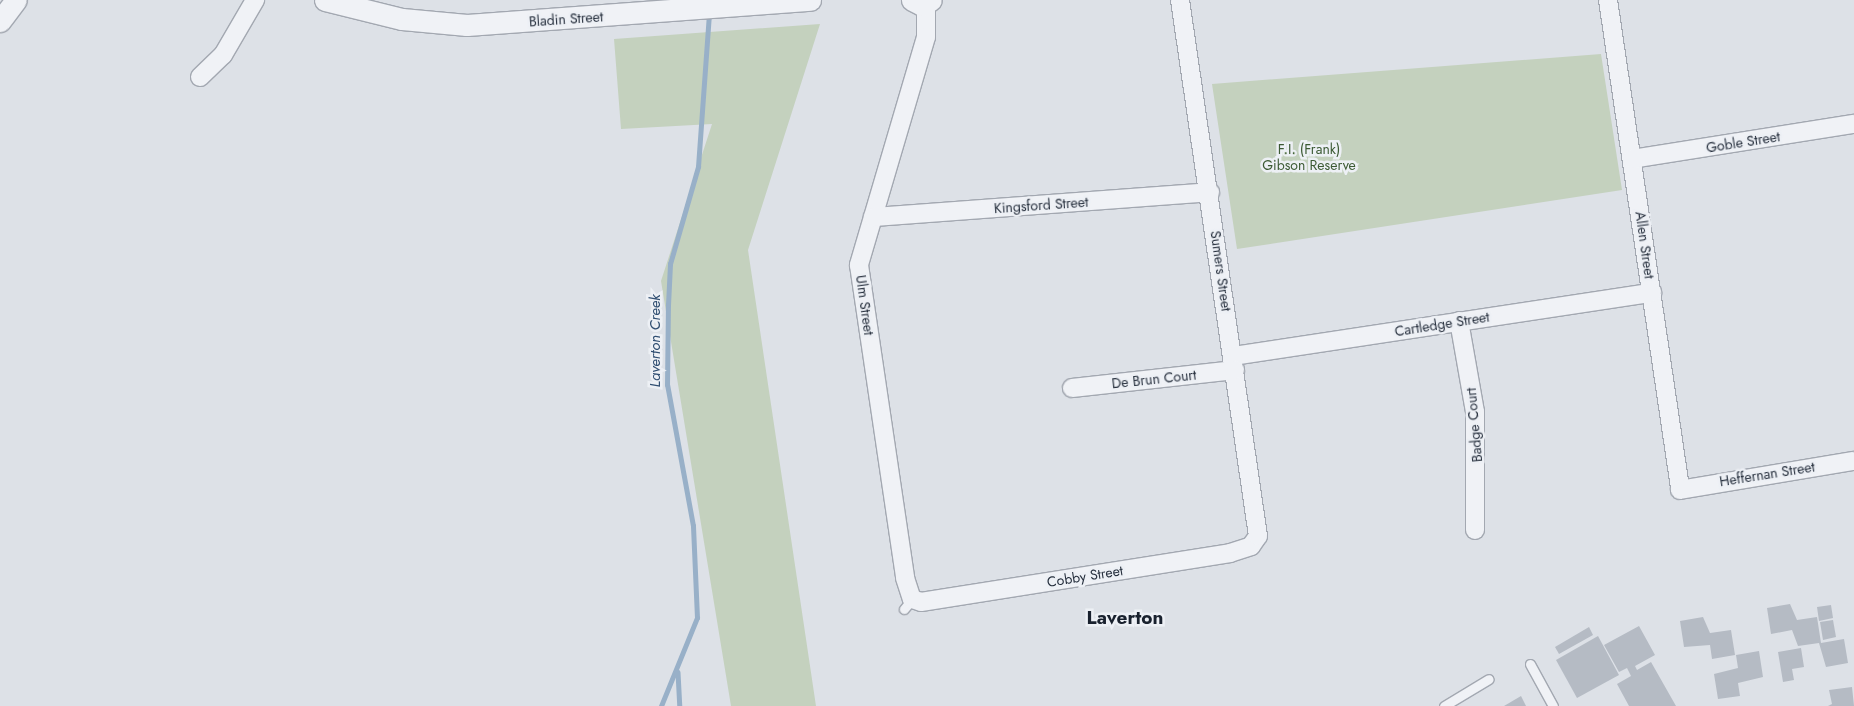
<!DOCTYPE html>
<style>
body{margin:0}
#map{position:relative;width:1854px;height:706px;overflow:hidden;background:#dde1e7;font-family:Jost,sans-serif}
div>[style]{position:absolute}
.green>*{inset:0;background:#c4d1be}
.stream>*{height:4.5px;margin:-2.25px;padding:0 2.25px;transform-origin:2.25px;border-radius:2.25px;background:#98b0c8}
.building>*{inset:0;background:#b5bbc4}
.roads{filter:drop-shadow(1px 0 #a3a8b1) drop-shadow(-1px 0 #a3a8b1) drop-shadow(0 1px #a3a8b1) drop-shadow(0 -1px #a3a8b1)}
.service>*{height:9px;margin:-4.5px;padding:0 4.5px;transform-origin:4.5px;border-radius:4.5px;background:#f0f2f6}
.minor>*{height:18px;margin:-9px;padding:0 9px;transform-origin:9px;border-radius:9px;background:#f0f2f6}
.tertiary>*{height:21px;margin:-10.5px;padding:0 10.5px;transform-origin:10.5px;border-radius:10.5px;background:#f0f2f6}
span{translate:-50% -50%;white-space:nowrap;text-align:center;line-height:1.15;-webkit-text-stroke:5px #edf0f5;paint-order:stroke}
.street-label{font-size:14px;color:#27303e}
.park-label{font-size:14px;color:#3c5a34}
.water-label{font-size:15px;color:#314f72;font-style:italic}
.district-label{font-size:19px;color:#19212e;font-weight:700}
</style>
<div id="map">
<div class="green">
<div style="clip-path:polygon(820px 24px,748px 250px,816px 706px,731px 706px,661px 281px,712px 124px,621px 129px,614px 39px)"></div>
<div style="clip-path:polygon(1601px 54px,1622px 190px,1237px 249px,1212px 84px)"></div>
</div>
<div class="stream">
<div style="left:678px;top:672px;width:34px;rotate:87deg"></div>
<div style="left:661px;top:706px;width:95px;rotate:-67.8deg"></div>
<div style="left:697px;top:618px;width:92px;rotate:-92.5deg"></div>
<div style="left:693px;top:526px;width:143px;rotate:-100.4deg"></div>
<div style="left:667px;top:385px;width:80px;rotate:-89.3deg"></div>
<div style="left:668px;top:305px;width:41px;rotate:-87.2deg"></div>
<div style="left:670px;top:264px;width:101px;rotate:-73.9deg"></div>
<div style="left:698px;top:167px;width:153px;rotate:-85.9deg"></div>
</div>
<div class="building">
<div style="clip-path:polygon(1790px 604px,1797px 620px,1817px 617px,1821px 643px,1844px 639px,1848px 663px,1826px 667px,1819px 643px,1798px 646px,1792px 630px,1771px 634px,1767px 608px)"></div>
<div style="clip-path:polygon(1831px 605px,1833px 618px,1819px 621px,1817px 607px)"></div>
<div style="clip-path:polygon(1703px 617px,1710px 633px,1731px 630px,1735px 655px,1712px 659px,1710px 645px,1684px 647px,1680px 621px)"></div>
<div style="clip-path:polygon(1833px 620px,1836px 637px,1823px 640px,1820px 622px)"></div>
<div style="clip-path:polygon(1639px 626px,1655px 655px,1635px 666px,1637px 670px,1651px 662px,1676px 706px,1629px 706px,1617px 684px,1631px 676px,1627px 668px,1619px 672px,1604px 645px)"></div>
<div style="clip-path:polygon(1589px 627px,1593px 635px,1559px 654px,1555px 647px)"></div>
<div style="clip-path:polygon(1598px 636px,1619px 675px,1577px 698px,1556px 660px)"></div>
<div style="clip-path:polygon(1801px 648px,1804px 667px,1792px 669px,1794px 680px,1783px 682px,1778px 652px)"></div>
<div style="clip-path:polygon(1759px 651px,1763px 677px,1738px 683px,1740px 696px,1718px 699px,1714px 674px,1738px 668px,1736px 655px)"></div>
<div style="clip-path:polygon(1852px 687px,1854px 706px,1828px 706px,1832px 704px,1829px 690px)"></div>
<div style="clip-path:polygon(1521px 696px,1526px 706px,1504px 706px)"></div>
</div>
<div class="roads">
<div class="service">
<div style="left:904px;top:609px;width:13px;rotate:-51deg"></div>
<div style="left:1530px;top:664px;width:48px;rotate:61.3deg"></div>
<div style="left:1444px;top:706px;width:52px;rotate:-31deg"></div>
</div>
<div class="minor">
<div style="left:1608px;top:0;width:495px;rotate:81.6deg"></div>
<div style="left:1680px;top:490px;width:176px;rotate:-9.5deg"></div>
<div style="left:926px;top:4px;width:33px;rotate:90deg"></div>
<div style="left:926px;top:37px;width:238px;rotate:106.4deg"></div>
<div style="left:859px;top:265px;width:316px;rotate:81.6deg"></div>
<div style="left:905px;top:578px;width:22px;rotate:72deg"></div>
<div style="left:912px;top:599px;width:9px;rotate:18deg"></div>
<div style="left:921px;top:602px;width:313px;rotate:-9deg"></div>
<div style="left:1230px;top:553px;width:22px;rotate:-18deg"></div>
<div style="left:1251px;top:546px;width:12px;rotate:-55deg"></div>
<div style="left:1258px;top:536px;width:542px;rotate:-98.28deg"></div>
<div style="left:200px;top:77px;width:32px;rotate:-44deg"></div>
<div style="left:223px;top:55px;width:64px;rotate:-59.8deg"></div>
<div style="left:1632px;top:159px;width:225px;rotate:-9deg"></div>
<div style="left:873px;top:217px;width:338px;rotate:-4.2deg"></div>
<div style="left:1459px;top:321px;width:92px;rotate:80deg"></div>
<div style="left:1475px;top:412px;width:118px;rotate:90deg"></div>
<div style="left:1233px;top:356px;width:424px;rotate:-8.6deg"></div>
<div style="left:1072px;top:388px;width:164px;rotate:-6.3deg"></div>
</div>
<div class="tertiary">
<div style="left:325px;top:0;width:79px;rotate:13.9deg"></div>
<div style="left:402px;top:19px;width:65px;rotate:5.3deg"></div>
<div style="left:467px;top:25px;width:344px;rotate:-4.2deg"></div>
<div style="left:912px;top:0;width:11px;rotate:27deg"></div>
<div style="left:922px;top:5px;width:10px;rotate:-29deg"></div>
<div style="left:0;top:21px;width:26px;rotate:-53deg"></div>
</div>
</div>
<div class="street-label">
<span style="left:566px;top:19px;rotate:-4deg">Bladin Street</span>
<span style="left:1743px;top:142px;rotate:-9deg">Goble Street</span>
<span style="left:1041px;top:205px;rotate:-4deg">Kingsford Street</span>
<span style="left:1645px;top:245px;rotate:82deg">Allen Street</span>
<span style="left:1221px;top:271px;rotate:82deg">Sumers Street</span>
<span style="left:865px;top:305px;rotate:82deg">Ulm Street</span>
<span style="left:1442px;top:324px;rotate:-9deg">Cartledge Street</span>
<span style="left:1154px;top:379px;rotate:-6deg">De Brun Court</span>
<span style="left:1474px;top:425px;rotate:-95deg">Badge Court</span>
<span style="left:1767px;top:474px;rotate:-9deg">Heffernan Street</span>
<span style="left:1085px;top:576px;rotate:-9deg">Cobby Street</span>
</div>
<div class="park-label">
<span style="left:1309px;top:157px">F.I. (Frank)<br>Gibson Reserve</span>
</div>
<div class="water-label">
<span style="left:656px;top:341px;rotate:-90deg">Laverton Creek</span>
</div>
<div class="district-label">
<span style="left:1125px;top:618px">Laverton</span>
</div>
</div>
